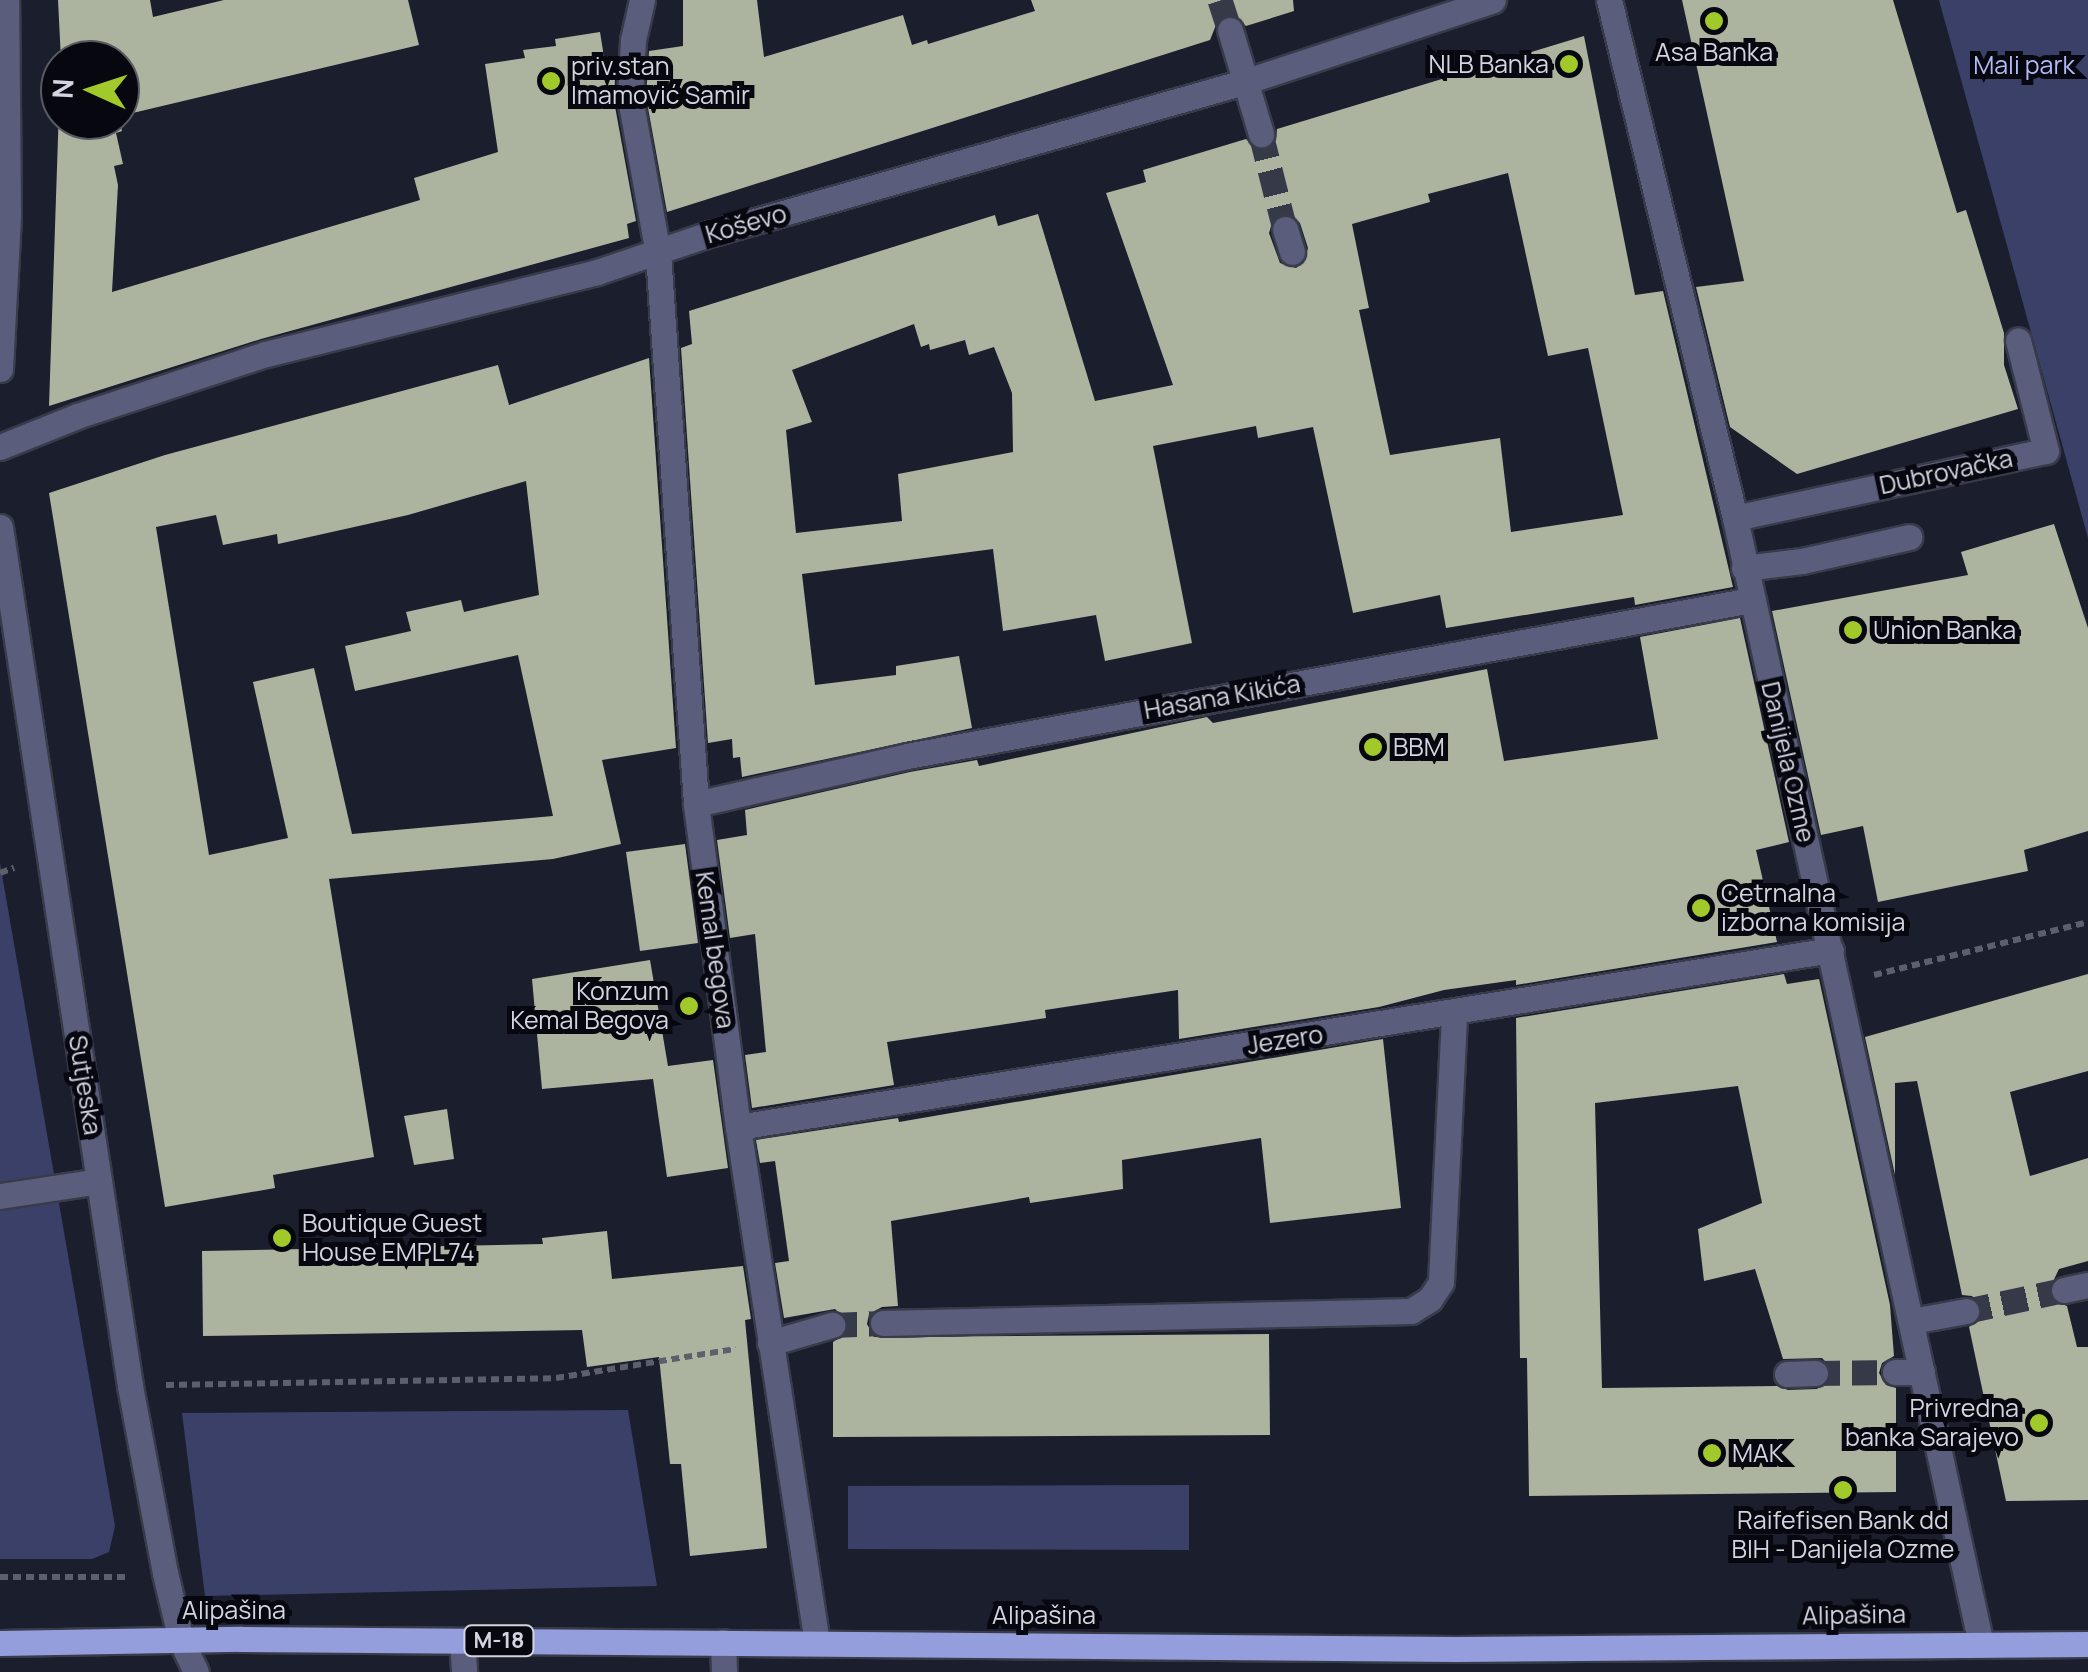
<!DOCTYPE html>
<meta charset="utf-8">
<style>
body{margin:0}
#map{position:relative;width:2088px;height:1672px;overflow:hidden;background:#1b1e2d;font-family:Manrope,sans-serif}
div>[style]{position:absolute}
.green>*{inset:0;background:#3b4069}
.building>*{inset:0;background:#acb49f}
.minor-tunnel>*{height:25px;margin-top:-12.5px;transform-origin:0;background:repeating-linear-gradient(90deg,#363948 0 25px,transparent 0 37px)}
.path>*{height:6px;margin-top:-3px;transform-origin:0;background:repeating-linear-gradient(90deg,#5d5f6d 0 8px,transparent 0 13px)}
.roads{filter:drop-shadow(2px 0 #383b49) drop-shadow(-2px 0 #383b49) drop-shadow(0 2px #383b49) drop-shadow(0 -2px #383b49)}
.minor>*{height:25px;margin:-12.5px;padding:0 12.5px;transform-origin:12.5px;border-radius:12.5px;background:#5a5e7c}
.major>*{height:25px;margin:-12.5px;padding:0 12.5px;transform-origin:12.5px;border-radius:12.5px;background:#959edc}
.dots>*{width:28px;height:28px;translate:-50% -50%;box-sizing:border-box;border:5px solid #07080f;border-radius:50%}
span{translate:-50% -50%;white-space:nowrap;text-align:center;line-height:1.15;-webkit-text-stroke:10px #07080f;paint-order:stroke}
.shield-label span{padding:2px 8px;background:#07080f;border:2px solid;border-radius:8px;-webkit-text-stroke-width:0}
.shield-label{font-size:22px;color:#d2d4df;font-weight:700}
.poi-label{font-size:25px;color:#d2d4df}
.right{translate:-100% -50%;text-align:right}
.left{translate:0 -50%;text-align:left}
.park-label{font-size:25px;color:#b1baf4}
.street-label{font-size:25px;color:#d2d4df}
.north{position:absolute;left:40px;top:40px;width:100px;height:100px;box-sizing:border-box;background:#07080f;border:2px solid #585a62;border-radius:50%;rotate:273deg;font-size:28px;font-weight:700;line-height:40px;text-align:center;color:#d2d4df}
.north::after{content:'';display:block;margin:auto;width:35px;height:45px;background:#a1c92a;clip-path:polygon(50% 0,100% 100%,50% 72%,0 100%)}
</style>
<div id="map">
<div class="green">
<div style="clip-path:polygon(1939px 0,2088px 0,2088px 538px)"></div>
<div style="clip-path:polygon(0 863px,115px 1526px,109px 1552px,92px 1559px,0 1559px)"></div>
<div style="clip-path:polygon(628px 1410px,657px 1586px,205px 1596px,182px 1413px)"></div>
<div style="clip-path:polygon(1189px 1485px,1189px 1550px,848px 1549px,848px 1486px)"></div>
</div>
<div class="building">
<div style="clip-path:polygon(58px 0,150px 0,153px 17px,224px 0,408px 0,419px 45px,120px 116px,120px 60px,61px 60px)"></div>
<div style="clip-path:polygon(683px 0,757px 0,764px 57px,903px 15px,912px 45px,927px 40px,928px 44px,1035px 11px,1031px 0,1293px 0,1294px 11px,1246px 26px,1235px 15px,1224px 15px,1218px 20px,1210px 40px,667px 212px,646px 97px,649px 51px,683px 46px)"></div>
<div style="clip-path:polygon(1682px 0,1893px 0,1957px 213px,1966px 210px,1988px 281px,2004px 333px,2004px 365px,2018px 409px,1797px 474px,1730px 427px,1696px 287px,1744px 281px)"></div>
<div style="clip-path:polygon(600px 32px,604px 57px,616px 56px,614px 101px,636px 221px,627px 224px,629px 238px,261px 339px,49px 406px,60px 78px,60px 120px,120px 120px,122px 131px,116px 133px,123px 164px,114px 166px,118px 185px,112px 292px,420px 200px,414px 178px,498px 152px,485px 64px,525px 58px,523px 50px,556px 46px,555px 39px)"></div>
<div style="clip-path:polygon(evenodd,1584px 36px,1635px 295px,1663px 291px,1733px 587px,1635px 605px,1634px 597px,1446px 628px,1440px 595px,1353px 613px,1313px 427px,1258px 438px,1256px 426px,1153px 446px,1192px 643px,1105px 661px,1096px 615px,1003px 631px,993px 549px,802px 574px,815px 685px,896px 675px,896px 666px,959px 656px,972px 728px,742px 777px,740px 757px,733px 758px,732px 739px,708px 743px,681px 348px,692px 344px,689px 311px,995px 215px,998px 226px,1038px 214px,1095px 401px,1173px 385px,1106px 193px,1146px 182px,1143px 170px,1246px 139px,1256px 149px,1267px 149px,1276px 139px,1277px 129px,1584px 36px,1508px 173px,1548px 356px,1588px 348px,1623px 515px,1511px 532px,1500px 438px,1390px 455px,1359px 310px,1369px 308px,1352px 224px,1430px 202px,1428px 194px,1508px 173px,1584px 36px,1288px 213px,1300px 223px,1308px 248px,1304px 262px,1296px 268px,1280px 263px,1269px 233px,1274px 217px,1288px 213px,1584px 36px,914px 324px,921px 347px,929px 344px,930px 350px,965px 340px,969px 355px,994px 347px,1012px 393px,1013px 452px,898px 474px,902px 521px,796px 533px,786px 430px,812px 422px,792px 370px,914px 324px)"></div>
<div style="clip-path:polygon(evenodd,649px 358px,676px 748px,602px 760px,621px 844px,553px 859px,329px 879px,374px 1157px,273px 1175px,275px 1188px,165px 1207px,49px 493px,165px 455px,498px 365px,509px 405px,649px 358px,526px 481px,539px 595px,464px 612px,461px 600px,406px 612px,411px 631px,345px 646px,355px 691px,518px 655px,553px 816px,352px 834px,314px 668px,253px 682px,288px 838px,209px 855px,156px 527px,216px 515px,223px 545px,277px 534px,278px 544px,408px 515px,526px 481px)"></div>
<div style="clip-path:polygon(2054px 524px,2088px 628px,2088px 831px,2024px 850px,2028px 871px,1878px 902px,1863px 826px,1821px 835px,1772px 611px,1968px 575px,1961px 552px)"></div>
<div style="clip-path:polygon(1740px 618px,1789px 842px,1756px 850px,1777px 942px,1516px 985px,1516px 980px,1444px 990px,1379px 1007px,1179px 1039px,1178px 990px,1045px 1010px,1046px 1018px,887px 1042px,894px 1085px,752px 1108px,745px 1055px,766px 1052px,755px 934px,730px 938px,717px 840px,747px 835px,745px 810px,910px 772px,977px 760px,979px 766px,1207px 717px,1213px 723px,1487px 669px,1504px 761px,1658px 739px,1640px 637px)"></div>
<div style="clip-path:polygon(685px 844px,698px 943px,640px 951px,626px 852px)"></div>
<div style="clip-path:polygon(650px 960px,668px 1066px,713px 1060px,728px 1168px,667px 1177px,653px 1079px,542px 1089px,532px 979px)"></div>
<div style="clip-path:polygon(evenodd,1784px 974px,1787px 984px,1819px 979px,1890px 1305px,1894px 1356px,1882px 1363px,1879px 1373px,1886px 1385px,1896px 1388px,1896px 1492px,1529px 1496px,1527px 1358px,1520px 1358px,1516px 1018px,1784px 974px,1738px 1086px,1762px 1203px,1698px 1229px,1704px 1281px,1755px 1269px,1783px 1359px,1822px 1358px,1829px 1365px,1830px 1380px,1817px 1389px,1788px 1390px,1777px 1386px,1602px 1388px,1595px 1103px,1738px 1086px)"></div>
<div style="clip-path:polygon(2088px 974px,2088px 1071px,2010px 1092px,2030px 1176px,2088px 1158px,2088px 1261px,2059px 1269px,2048px 1292px,2053px 1301px,2067px 1306px,2077px 1347px,2088px 1347px,2088px 1500px,2006px 1501px,1969px 1327px,1981px 1317px,1982px 1307px,1972px 1296px,1962px 1295px,1917px 1081px,1895px 1083px,1895px 1175px,1865px 1037px)"></div>
<div style="clip-path:polygon(1383px 1039px,1401px 1208px,1270px 1223px,1261px 1138px,1122px 1160px,1123px 1189px,1030px 1203px,1029px 1197px,891px 1221px,898px 1306px,882px 1307px,869px 1314px,867px 1324px,874px 1337px,1269px 1334px,1270px 1435px,833px 1437px,833px 1342px,844px 1335px,848px 1321px,835px 1309px,784px 1318px,775px 1263px,789px 1261px,775px 1161px,760px 1163px,756px 1140px,898px 1118px,899px 1122px)"></div>
<div style="clip-path:polygon(447px 1109px,454px 1159px,414px 1165px,404px 1116px)"></div>
<div style="clip-path:polygon(607px 1231px,612px 1279px,743px 1266px,751px 1319px,745px 1320px,767px 1548px,690px 1556px,681px 1464px,670px 1464px,659px 1357px,587px 1367px,582px 1330px,203px 1336px,202px 1251px,543px 1244px,542px 1238px)"></div>
</div>
<div class="minor-tunnel">
<div style="left:1220px;top:0;width:32px;rotate:72deg"></div>
<div style="left:1261px;top:134px;width:98px;rotate:75.8deg"></div>
<div style="left:1966px;top:1311px;width:100px;rotate:-12.1deg"></div>
<div style="left:832px;top:1325px;width:51px;rotate:-2.2deg"></div>
<div style="left:1815px;top:1373px;width:80px;rotate:-0.7deg"></div>
</div>
<div class="path">
<div style="left:0;top:873px;width:15px;rotate:-20deg"></div>
<div style="left:1874px;top:975px;width:220px;rotate:-13.9deg"></div>
<div style="left:166px;top:1385px;width:390px;rotate:-1deg"></div>
<div style="left:556px;top:1378px;width:182px;rotate:-9.2deg"></div>
<div style="left:0;top:1577px;width:125px"></div>
</div>
<div class="roads">
<div class="minor">
<div style="left:642px;top:0;width:41px;rotate:102.7deg"></div>
<div style="left:633px;top:40px;width:58px;rotate:93deg"></div>
<div style="left:630px;top:98px;width:158px;rotate:79.8deg"></div>
<div style="left:658px;top:253px;width:552px;rotate:86.05deg"></div>
<div style="left:696px;top:804px;width:326px;rotate:82.6deg"></div>
<div style="left:738px;top:1127px;width:522px;rotate:81.3deg"></div>
<div style="left:1609px;top:0;width:533px;rotate:76.33deg"></div>
<div style="left:1735px;top:518px;width:1153px;rotate:77.68deg"></div>
<div style="left:1230px;top:30px;width:109px;rotate:73.4deg"></div>
<div style="left:1285px;top:229px;width:24px;rotate:73deg"></div>
<div style="left:0;top:369px;width:154px;rotate:-87deg"></div>
<div style="left:8px;top:215px;width:215px;rotate:-90.5deg"></div>
<div style="left:0;top:447px;width:83px;rotate:-21.9deg"></div>
<div style="left:77px;top:416px;width:199px;rotate:-18.2deg"></div>
<div style="left:266px;top:354px;width:341px;rotate:-13.9deg"></div>
<div style="left:597px;top:272px;width:115px;rotate:-18.7deg"></div>
<div style="left:706px;top:235px;width:559px;rotate:-15.88deg"></div>
<div style="left:1244px;top:82px;width:262px;rotate:-18.2deg"></div>
<div style="left:1735px;top:518px;width:318px;rotate:-12.2deg"></div>
<div style="left:2046px;top:451px;width:114px;rotate:-104.2deg"></div>
<div style="left:0;top:527px;width:869px;rotate:81.39deg"></div>
<div style="left:130px;top:1386px;width:190px;rotate:79.4deg"></div>
<div style="left:165px;top:1573px;width:69px;rotate:76.6deg"></div>
<div style="left:181px;top:1640px;width:35px;rotate:65deg"></div>
<div style="left:1744px;top:568px;width:58px;rotate:-6.9deg"></div>
<div style="left:1802px;top:561px;width:110px;rotate:-12.6deg"></div>
<div style="left:696px;top:804px;width:216px;rotate:-12.8deg"></div>
<div style="left:907px;top:756px;width:858px;rotate:-10.47deg"></div>
<div style="left:738px;top:1127px;width:1107px;rotate:-9.2deg"></div>
<div style="left:0;top:1196px;width:100px;rotate:-8.6deg"></div>
<div style="left:2064px;top:1290px;width:25px;rotate:-12deg"></div>
<div style="left:1912px;top:1321px;width:55px;rotate:-10.5deg"></div>
<div style="left:883px;top:1323px;width:528px;rotate:-1.3deg"></div>
<div style="left:1411px;top:1311px;width:22px;rotate:-32deg"></div>
<div style="left:1430px;top:1299px;width:20px;rotate:-57deg"></div>
<div style="left:1441px;top:1282px;width:269px;rotate:-87.2deg"></div>
<div style="left:770px;top:1343px;width:65px;rotate:-16.2deg"></div>
<div style="left:1895px;top:1372px;width:27px"></div>
<div style="left:1787px;top:1374px;width:28px;rotate:-2deg"></div>
<div style="left:462px;top:1641px;width:31px;rotate:86deg"></div>
<div style="left:723px;top:1642px;width:30px;rotate:88deg"></div>
</div>
<div class="major">
<div style="left:0;top:1643px;width:241px;rotate:-1deg"></div>
<div style="left:241px;top:1639px;width:1214px;rotate:0.47deg"></div>
<div style="left:1455px;top:1649px;width:633px;rotate:-0.45deg"></div>
</div>
</div>
<div class="dots">
<div style="left:1714px;top:21px;background:#a1c92a"></div>
<div style="left:1569px;top:64px;background:#a1c92a"></div>
<div style="left:551px;top:81px;background:#a1c92a"></div>
<div style="left:1853px;top:630px;background:#a1c92a"></div>
<div style="left:1373px;top:747px;background:#a1c92a"></div>
<div style="left:1701px;top:908px;background:#a1c92a"></div>
<div style="left:689px;top:1006px;background:#a1c92a"></div>
<div style="left:282px;top:1238px;background:#a1c92a"></div>
<div style="left:2039px;top:1423px;background:#a1c92a"></div>
<div style="left:1712px;top:1453px;background:#a1c92a"></div>
<div style="left:1843px;top:1490px;background:#a1c92a"></div>
</div>
<div class="shield-label">
<span style="left:499px;top:1641px">M-18</span>
</div>
<div class="poi-label">
<span style="left:1714px;top:52px">Asa Banka</span>
<span class="right" style="left:1549px;top:64px">NLB Banka</span>
<span class="left" style="left:571px;top:81px">priv.stan<br>Imamović Samir</span>
<span class="left" style="left:1873px;top:630px">Union Banka</span>
<span class="left" style="left:1393px;top:747px">BBM</span>
<span class="left" style="left:1721px;top:908px">Cetrnalna<br>izborna komisija</span>
<span class="right" style="left:669px;top:1006px">Konzum<br>Kemal Begova</span>
<span class="left" style="left:302px;top:1238px">Boutique Guest<br>House EMPL 74</span>
<span class="right" style="left:2019px;top:1423px">Privredna<br>banka Sarajevo</span>
<span class="left" style="left:1732px;top:1453px">MAK</span>
<span style="left:1843px;top:1535px">Raifefisen Bank dd<br>BIH - Danijela Ozme</span>
</div>
<div class="park-label">
<span style="left:2024px;top:65px">Mali park</span>
</div>
<div class="street-label">
<span style="left:746px;top:224px;rotate:-16deg">Koševo</span>
<span style="left:1946px;top:472px;rotate:-12deg">Dubrovačka</span>
<span style="left:1222px;top:697px;rotate:-10deg">Hasana Kikića</span>
<span style="left:1788px;top:762px;rotate:77deg">Danijela Ozme</span>
<span style="left:715px;top:950px;rotate:82deg">Kemal begova</span>
<span style="left:1285px;top:1040px;rotate:-9deg">Jezero</span>
<span style="left:85px;top:1085px;rotate:81deg">Sutjeska</span>
<span style="left:234px;top:1610px">Alipašina</span>
<span style="left:1044px;top:1615px">Alipašina</span>
<span style="left:1854px;top:1615px;rotate:-1deg">Alipašina</span>
</div>
<div class="north">N</div>
</div>
